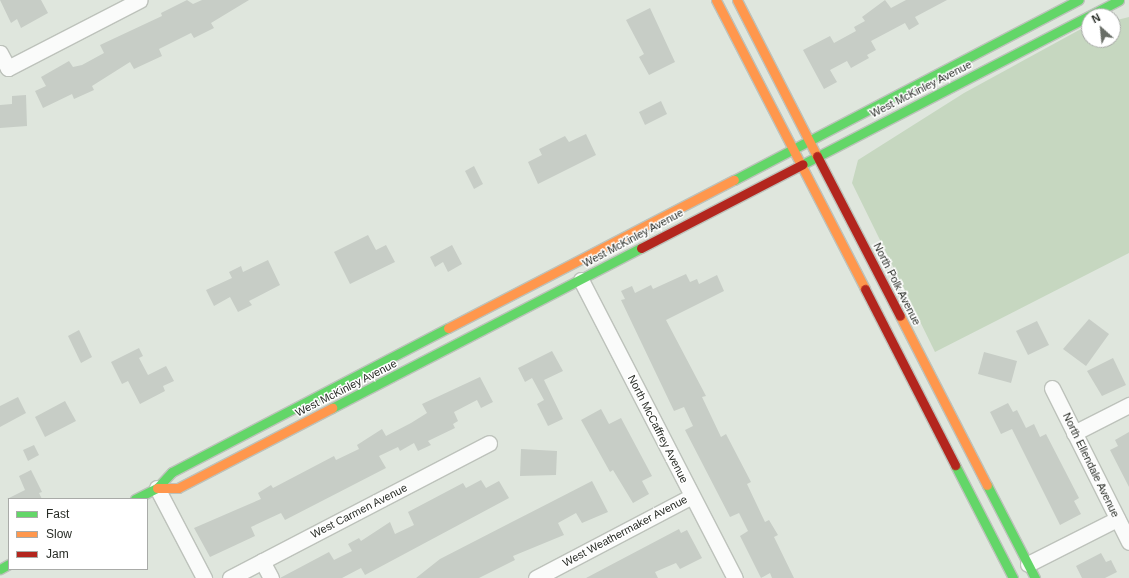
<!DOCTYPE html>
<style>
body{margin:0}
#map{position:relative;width:1129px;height:578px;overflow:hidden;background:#dfe6dd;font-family:Helvetica,sans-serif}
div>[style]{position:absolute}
.green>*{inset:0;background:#c6d7c0}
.building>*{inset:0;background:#c7cdc6}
.roads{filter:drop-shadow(1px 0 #bdc2bb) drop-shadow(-1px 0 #bdc2bb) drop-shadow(0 1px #bdc2bb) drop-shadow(0 -1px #bdc2bb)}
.street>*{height:15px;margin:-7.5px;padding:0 7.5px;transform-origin:7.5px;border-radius:7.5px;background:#fafbfa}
.fast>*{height:9px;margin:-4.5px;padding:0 4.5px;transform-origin:4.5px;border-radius:4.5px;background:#63d668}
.slow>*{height:9px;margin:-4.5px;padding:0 4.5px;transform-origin:4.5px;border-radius:4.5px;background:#ff974d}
.jam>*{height:9px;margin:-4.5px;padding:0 4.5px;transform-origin:4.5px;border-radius:4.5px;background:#b3261e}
span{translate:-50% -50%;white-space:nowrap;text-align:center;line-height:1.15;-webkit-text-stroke:3px #fff;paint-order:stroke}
.street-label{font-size:11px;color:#282c26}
.legend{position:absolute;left:8px;top:498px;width:140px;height:72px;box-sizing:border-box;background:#fff;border:1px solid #a9aba8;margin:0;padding:5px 7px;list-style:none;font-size:12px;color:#282c26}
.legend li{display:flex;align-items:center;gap:8px;height:20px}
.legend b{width:20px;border:1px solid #a9aba8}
.north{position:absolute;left:1081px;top:8px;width:40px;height:40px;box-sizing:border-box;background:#fff;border:1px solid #a9aba8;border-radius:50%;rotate:333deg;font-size:11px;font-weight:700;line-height:16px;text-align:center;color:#282c26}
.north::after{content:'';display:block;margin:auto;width:14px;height:18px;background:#686d66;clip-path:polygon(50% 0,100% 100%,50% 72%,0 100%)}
</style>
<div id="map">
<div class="green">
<div style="clip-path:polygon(1129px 17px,1129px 253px,935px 352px,852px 183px,858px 160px,964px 93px,1081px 29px,1089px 27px,1089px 40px,1113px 40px,1113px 21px)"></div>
</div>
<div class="building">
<div style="clip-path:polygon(0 0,41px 0,48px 13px,21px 28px,17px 19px,11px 23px)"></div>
<div style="clip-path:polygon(187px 0,193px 4px,202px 0,249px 0,211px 23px,214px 28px,194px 38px,191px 33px,159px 49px,162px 56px,134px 69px,130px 62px,92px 86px,94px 90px,74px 99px,72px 94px,43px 108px,35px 91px,46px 86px,41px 77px,69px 61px,73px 67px,82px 65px,104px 53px,100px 45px,162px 16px,161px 13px)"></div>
<div style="clip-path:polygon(885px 0,891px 8px,906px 0,947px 0,915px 17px,919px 24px,909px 30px,905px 23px,871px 41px,876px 50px,867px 55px,869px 58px,851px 68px,847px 61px,830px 70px,837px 82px,824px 89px,803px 50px,830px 36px,834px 43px,856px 31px,854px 27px,865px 21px,862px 17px)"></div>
<div style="clip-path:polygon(650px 8px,675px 62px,649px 75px,639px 57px,644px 54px,626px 20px)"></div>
<div style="clip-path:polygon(26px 95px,27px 126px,0 128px,0 105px,12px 104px,12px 96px)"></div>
<div style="clip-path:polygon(661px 101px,667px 114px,645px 125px,639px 112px)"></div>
<div style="clip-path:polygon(586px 134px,596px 155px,538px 184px,528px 162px,542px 155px,539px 149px,565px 136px,569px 142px)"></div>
<div style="clip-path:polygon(474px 166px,483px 184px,474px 189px,465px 171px)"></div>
<div style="clip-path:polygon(368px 235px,376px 250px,386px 245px,395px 262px,350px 284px,334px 252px)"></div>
<div style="clip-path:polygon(452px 245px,462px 264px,448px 272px,443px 262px,435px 267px,430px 257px)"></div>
<div style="clip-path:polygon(268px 260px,280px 285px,249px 301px,252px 305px,238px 312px,230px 297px,214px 306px,206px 290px,232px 278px,229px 272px,241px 266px,243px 272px)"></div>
<div style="clip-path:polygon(686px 274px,690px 282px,697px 279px,699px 284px,717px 275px,724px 291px,666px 320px,706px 396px,702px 397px,721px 437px,726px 434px,751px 482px,747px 484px,765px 522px,769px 520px,778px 535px,774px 537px,794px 578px,772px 578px,770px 573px,761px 578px,740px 536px,748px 531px,739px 513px,730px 517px,685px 430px,693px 426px,684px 407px,674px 411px,621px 300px,625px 299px,621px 291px,632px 286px,635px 293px,651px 285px,653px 289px)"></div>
<div style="clip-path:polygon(1089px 319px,1109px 334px,1086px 366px,1063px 349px)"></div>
<div style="clip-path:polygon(1037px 321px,1049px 345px,1028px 355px,1016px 331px)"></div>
<div style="clip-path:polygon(79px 330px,92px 357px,81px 363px,68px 336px)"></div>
<div style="clip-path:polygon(139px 348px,143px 356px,139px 358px,148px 375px,166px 366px,174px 381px,163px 386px,165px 391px,140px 404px,128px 381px,122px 384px,111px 362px)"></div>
<div style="clip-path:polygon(552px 351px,563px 371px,544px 380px,563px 419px,548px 426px,537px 404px,544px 400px,532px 378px,525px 382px,518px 368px)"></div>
<div style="clip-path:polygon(984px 352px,1017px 361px,1011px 383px,978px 374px)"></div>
<div style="clip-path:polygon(1113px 358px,1126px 385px,1102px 396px,1087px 371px)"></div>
<div style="clip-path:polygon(480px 377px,493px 402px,481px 408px,477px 400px,454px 412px,458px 421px,453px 424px,455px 428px,428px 441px,431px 445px,418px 451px,414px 443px,400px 451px,398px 447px,379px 456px,386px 468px,285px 520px,281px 513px,251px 527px,255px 536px,210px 557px,194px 528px,261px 499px,258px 493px,271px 485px,273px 488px,334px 456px,336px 460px,359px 449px,357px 445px,382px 429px,386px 436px,411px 423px,427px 413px,422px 404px)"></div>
<div style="clip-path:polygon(18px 397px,26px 413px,0 427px,0 406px)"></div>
<div style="clip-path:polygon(65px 401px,76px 421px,45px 437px,35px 417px)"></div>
<div style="clip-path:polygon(1008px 403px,1013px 412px,1017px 410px,1026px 428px,1034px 424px,1040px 437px,1046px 434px,1079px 498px,1074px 501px,1081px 514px,1060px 525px,1012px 429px,1001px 434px,990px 412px)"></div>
<div style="clip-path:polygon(601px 409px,609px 424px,621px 418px,652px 476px,642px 481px,649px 494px,633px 503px,613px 470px,610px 472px,581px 420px)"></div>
<div style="clip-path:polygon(1129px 432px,1129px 487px,1110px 450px,1118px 446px,1115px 440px)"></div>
<div style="clip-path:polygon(34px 445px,39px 455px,28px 461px,23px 450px)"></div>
<div style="clip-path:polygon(521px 449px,557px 451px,556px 475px,520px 476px)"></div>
<div style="clip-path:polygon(31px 470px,42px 492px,39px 493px,42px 499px,7px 499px,25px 490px,19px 476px)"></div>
<div style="clip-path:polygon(481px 480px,486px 488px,499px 481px,509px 498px,365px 575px,361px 568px,342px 578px,280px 578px,329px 552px,334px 560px,352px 551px,348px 544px,359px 538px,361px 541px,390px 522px,395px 534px,414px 525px,408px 512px,463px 483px,466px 488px)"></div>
<div style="clip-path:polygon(592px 481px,608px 512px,582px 523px,576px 513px,558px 523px,564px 535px,513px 556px,515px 560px,479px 578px,416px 578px,440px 559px)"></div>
<div style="clip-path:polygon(679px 529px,681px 533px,687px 530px,702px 558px,680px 569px,676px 563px,655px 572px,658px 578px,586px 578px)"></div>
<div style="clip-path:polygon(1101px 553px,1106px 562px,1111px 560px,1117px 572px,1105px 578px,1082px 578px,1076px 566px)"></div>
</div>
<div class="roads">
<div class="street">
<div style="left:0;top:53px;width:17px;rotate:62deg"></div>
<div style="left:8px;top:68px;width:148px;rotate:-27.3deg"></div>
<div style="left:581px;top:280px;width:335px;rotate:62.7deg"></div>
<div style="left:1052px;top:388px;width:172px;rotate:63.4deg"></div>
<div style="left:1074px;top:433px;width:62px;rotate:-27deg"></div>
<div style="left:157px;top:488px;width:102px;rotate:62.4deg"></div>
<div style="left:262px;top:561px;width:19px;rotate:62deg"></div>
<div style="left:1028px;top:564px;width:100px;rotate:-26.8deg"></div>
<div style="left:230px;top:578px;width:292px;rotate:-27.5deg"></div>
<div style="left:536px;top:578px;width:176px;rotate:-27.7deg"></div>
</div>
<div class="fast">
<div style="left:803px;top:164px;width:356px;rotate:-27.4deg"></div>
<div style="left:734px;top:180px;width:389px;rotate:-27.6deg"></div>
<div style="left:332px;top:408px;width:348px;rotate:-27.4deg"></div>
<div style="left:955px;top:465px;width:127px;rotate:62.8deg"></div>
<div style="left:987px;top:485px;width:105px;rotate:62.7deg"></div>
<div style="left:135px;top:499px;width:25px;rotate:-27deg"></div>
<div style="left:157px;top:488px;width:22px;rotate:-47deg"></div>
<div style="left:172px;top:472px;width:311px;rotate:-27.6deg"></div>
<div style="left:0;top:569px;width:10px;rotate:-29deg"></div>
</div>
<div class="slow">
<div style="left:716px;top:0;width:325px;rotate:62.7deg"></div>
<div style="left:737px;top:0;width:175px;rotate:62.9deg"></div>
<div style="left:900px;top:316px;width:190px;rotate:62.8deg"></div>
<div style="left:448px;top:328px;width:322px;rotate:-27.4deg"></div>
<div style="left:157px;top:488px;width:21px"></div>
<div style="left:178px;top:488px;width:174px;rotate:-27.5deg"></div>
</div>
<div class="jam">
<div style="left:817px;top:156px;width:180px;rotate:62.6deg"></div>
<div style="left:641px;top:248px;width:182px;rotate:-27.4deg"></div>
<div style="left:865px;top:289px;width:198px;rotate:62.9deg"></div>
</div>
</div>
<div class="street-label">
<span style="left:921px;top:89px;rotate:-27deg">West McKinley Avenue</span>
<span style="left:633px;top:238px;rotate:-28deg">West McKinley Avenue</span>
<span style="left:897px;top:284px;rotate:63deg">North Polk Avenue</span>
<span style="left:346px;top:388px;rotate:-27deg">West McKinley Avenue</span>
<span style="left:658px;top:429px;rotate:63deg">North McCaffrey Avenue</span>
<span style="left:1091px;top:465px;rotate:64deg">North Ellendale Avenue</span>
<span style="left:359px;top:511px;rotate:-27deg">West Carmen Avenue</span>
<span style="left:625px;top:531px;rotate:-28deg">West Weathermaker Avenue</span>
</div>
<ul class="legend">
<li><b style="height:5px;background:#63d668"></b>Fast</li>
<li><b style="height:5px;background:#ff974d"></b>Slow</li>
<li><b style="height:5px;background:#b3261e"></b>Jam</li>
</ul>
<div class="north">N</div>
</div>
